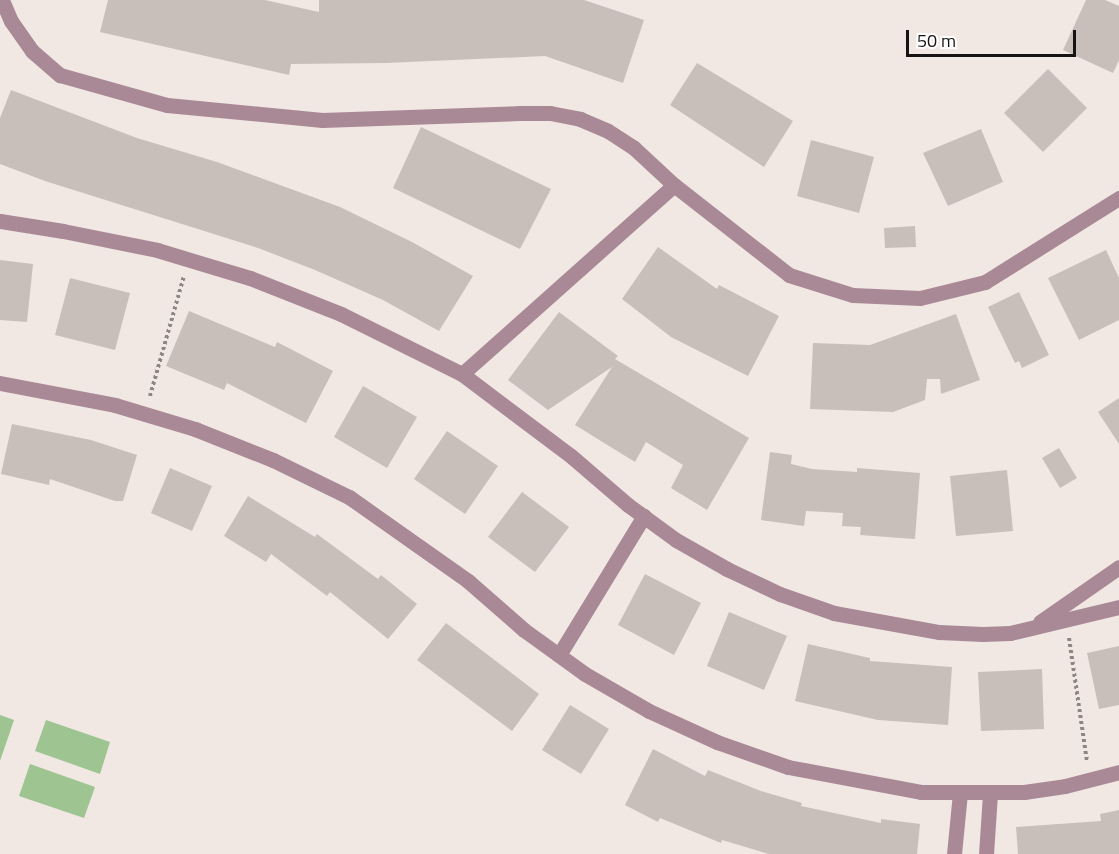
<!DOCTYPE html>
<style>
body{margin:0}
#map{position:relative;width:1119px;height:854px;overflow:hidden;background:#f1e8e4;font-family:"Titillium Web",sans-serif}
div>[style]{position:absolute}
.green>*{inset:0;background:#9ec491}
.building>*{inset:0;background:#c8bfbb}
.path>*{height:4px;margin-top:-2px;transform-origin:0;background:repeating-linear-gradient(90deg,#8d8784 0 3px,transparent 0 6px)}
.minor>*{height:15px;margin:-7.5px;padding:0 7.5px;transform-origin:7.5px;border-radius:7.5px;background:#aa8996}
span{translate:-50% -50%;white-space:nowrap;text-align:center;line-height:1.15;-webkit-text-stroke:5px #fff;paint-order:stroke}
.scale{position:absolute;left:906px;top:30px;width:170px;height:27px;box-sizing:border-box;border:3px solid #161312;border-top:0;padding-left:8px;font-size:18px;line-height:21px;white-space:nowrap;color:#161312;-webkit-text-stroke:4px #fff;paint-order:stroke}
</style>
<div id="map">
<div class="green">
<div style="clip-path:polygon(0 715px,14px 720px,0 761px)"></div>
<div style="clip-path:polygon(46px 720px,110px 742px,100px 774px,35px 751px)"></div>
<div style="clip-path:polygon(30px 764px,95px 787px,84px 818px,19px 796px)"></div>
</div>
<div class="building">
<div style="clip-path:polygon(108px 0,265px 0,319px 12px,319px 0,584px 0,644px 20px,623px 83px,545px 56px,386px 63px,291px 64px,289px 75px,100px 32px)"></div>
<div style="clip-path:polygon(1086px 0,1105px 0,1119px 6px,1119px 60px,1113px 73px,1063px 50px)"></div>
<div style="clip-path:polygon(697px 63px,793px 121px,764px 167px,670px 105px)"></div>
<div style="clip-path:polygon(1048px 69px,1087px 108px,1043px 152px,1004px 113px)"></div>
<div style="clip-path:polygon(11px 90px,137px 138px,217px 162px,340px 207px,412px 242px,473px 276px,439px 331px,383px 300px,315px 270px,258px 248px,45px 181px,0 164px,0 118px)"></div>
<div style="clip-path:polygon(421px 127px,551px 189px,520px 249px,393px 188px)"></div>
<div style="clip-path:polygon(981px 129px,1003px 182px,948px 206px,923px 153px)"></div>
<div style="clip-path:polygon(811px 140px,874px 157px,859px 213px,797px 196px)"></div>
<div style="clip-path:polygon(915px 226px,916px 247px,885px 248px,884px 228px)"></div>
<div style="clip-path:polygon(658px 247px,717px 289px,719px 285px,779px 316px,748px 376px,671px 337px,622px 299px)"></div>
<div style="clip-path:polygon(1106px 250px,1119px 278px,1119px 320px,1079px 340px,1048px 278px)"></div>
<div style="clip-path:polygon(0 260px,33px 264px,27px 322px,0 320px)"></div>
<div style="clip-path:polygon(70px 278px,130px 293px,115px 350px,55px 335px)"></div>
<div style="clip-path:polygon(1019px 292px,1049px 355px,1022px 368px,1019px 361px,1015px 363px,988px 307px)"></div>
<div style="clip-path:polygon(189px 311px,275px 347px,277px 342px,333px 371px,306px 423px,227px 383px,224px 390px,166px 366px)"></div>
<div style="clip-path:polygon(559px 312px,618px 356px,615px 359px,749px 438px,707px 510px,671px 488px,683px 465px,646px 442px,635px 462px,575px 425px,612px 367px,548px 410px,508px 380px)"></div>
<div style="clip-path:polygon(956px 314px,980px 380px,941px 394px,940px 379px,927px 379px,925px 400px,893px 412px,810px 409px,813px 343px,870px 345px)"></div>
<div style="clip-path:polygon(363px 386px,417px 417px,387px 468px,334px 437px)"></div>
<div style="clip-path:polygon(1119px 398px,1119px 444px,1098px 412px)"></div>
<div style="clip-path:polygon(12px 424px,91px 440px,137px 455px,123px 501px,115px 501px,50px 479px,49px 485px,1px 474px)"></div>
<div style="clip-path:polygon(447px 431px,498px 466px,465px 514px,414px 479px)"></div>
<div style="clip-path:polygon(1059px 448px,1077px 478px,1060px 488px,1042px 458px)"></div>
<div style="clip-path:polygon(770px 452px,792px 455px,791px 464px,812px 469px,857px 472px,857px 468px,920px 473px,915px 539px,860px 535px,861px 527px,842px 526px,843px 513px,806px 511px,804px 526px,761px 520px)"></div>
<div style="clip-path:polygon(170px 468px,212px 486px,192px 531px,151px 513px)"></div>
<div style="clip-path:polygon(1007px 470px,1013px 531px,956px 536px,950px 476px)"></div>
<div style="clip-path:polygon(522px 492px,569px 527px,535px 572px,488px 537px)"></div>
<div style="clip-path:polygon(248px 496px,315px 537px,317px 534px,378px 579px,381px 575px,417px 604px,388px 639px,330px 592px,327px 596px,271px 554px,266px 562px,224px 536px)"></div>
<div style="clip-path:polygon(645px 574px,701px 603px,674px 655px,618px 625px)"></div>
<div style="clip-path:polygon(729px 612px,787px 636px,764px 690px,707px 666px)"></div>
<div style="clip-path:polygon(446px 623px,539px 694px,512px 731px,417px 660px)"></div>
<div style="clip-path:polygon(808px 644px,870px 658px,870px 661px,952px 667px,948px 725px,878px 720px,795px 701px)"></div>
<div style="clip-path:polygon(1119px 646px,1119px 705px,1099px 709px,1087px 653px)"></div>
<div style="clip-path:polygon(1042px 669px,1044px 729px,981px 731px,978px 672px)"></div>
<div style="clip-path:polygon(570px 705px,609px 729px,581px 774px,542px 750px)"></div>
<div style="clip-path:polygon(653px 749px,705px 776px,708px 770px,761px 791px,802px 803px,801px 806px,881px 823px,881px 819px,920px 824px,917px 854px,769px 854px,722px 840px,721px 843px,660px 818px,658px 822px,625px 805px)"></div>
<div style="clip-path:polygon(1119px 810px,1119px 854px,1018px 854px,1016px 827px,1101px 821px,1100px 814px)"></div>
</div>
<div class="path">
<div style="left:150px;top:396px;width:125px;rotate:-74.2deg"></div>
<div style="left:1069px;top:638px;width:124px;rotate:81.7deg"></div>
</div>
<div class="minor">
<div style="left:2px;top:0;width:23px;rotate:67deg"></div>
<div style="left:11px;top:21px;width:37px;rotate:55deg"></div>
<div style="left:32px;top:51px;width:37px;rotate:41deg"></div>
<div style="left:60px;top:75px;width:111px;rotate:15.7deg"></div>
<div style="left:167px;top:105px;width:156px;rotate:5.5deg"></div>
<div style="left:322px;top:120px;width:197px;rotate:-2deg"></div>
<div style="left:519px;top:113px;width:31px"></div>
<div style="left:550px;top:113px;width:31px;rotate:11deg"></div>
<div style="left:580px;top:119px;width:30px;rotate:23deg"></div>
<div style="left:608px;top:131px;width:31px;rotate:33deg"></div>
<div style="left:634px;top:148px;width:54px;rotate:42.8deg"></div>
<div style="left:674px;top:185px;width:146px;rotate:38deg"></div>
<div style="left:789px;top:275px;width:67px;rotate:17.4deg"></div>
<div style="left:853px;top:295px;width:67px;rotate:2.6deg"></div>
<div style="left:920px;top:298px;width:67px;rotate:-13.8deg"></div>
<div style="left:985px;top:282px;width:158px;rotate:-32.1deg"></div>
<div style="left:0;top:221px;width:64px;rotate:9deg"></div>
<div style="left:63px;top:231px;width:96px;rotate:11.4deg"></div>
<div style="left:157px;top:250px;width:97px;rotate:16.8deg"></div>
<div style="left:250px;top:278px;width:98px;rotate:21.6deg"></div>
<div style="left:341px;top:314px;width:135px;rotate:26.4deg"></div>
<div style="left:462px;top:374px;width:136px;rotate:37deg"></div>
<div style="left:571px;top:456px;width:75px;rotate:40.7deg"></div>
<div style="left:628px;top:505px;width:59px;rotate:36.1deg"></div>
<div style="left:676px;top:540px;width:59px;rotate:29.6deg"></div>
<div style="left:727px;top:569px;width:59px;rotate:25.3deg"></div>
<div style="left:780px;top:594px;width:57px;rotate:19.4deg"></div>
<div style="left:834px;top:613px;width:107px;rotate:10.3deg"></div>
<div style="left:939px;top:632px;width:44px;rotate:2.6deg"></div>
<div style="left:983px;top:634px;width:27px;rotate:-2deg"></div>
<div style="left:1010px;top:633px;width:112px;rotate:-13.4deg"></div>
<div style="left:462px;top:374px;width:284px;rotate:-41.7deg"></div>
<div style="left:0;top:383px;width:117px;rotate:10.8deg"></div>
<div style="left:115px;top:405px;width:84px;rotate:16.7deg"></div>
<div style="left:195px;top:429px;width:84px;rotate:21.7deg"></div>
<div style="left:273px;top:460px;width:85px;rotate:26deg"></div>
<div style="left:349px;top:497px;width:146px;rotate:35.2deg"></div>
<div style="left:468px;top:581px;width:74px;rotate:41.2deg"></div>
<div style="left:524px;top:630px;width:75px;rotate:35.8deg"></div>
<div style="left:585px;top:674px;width:74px;rotate:30deg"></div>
<div style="left:649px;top:711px;width:75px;rotate:24.5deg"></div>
<div style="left:717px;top:742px;width:75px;rotate:19.4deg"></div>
<div style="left:788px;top:767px;width:135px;rotate:10.6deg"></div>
<div style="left:921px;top:792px;width:103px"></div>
<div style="left:1024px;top:792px;width:41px;rotate:-8.3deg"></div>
<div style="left:1065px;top:786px;width:56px;rotate:-14.5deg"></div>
<div style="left:1040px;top:622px;width:96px;rotate:-34.8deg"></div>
<div style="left:559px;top:655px;width:163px;rotate:-58.6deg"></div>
<div style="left:954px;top:854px;width:61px;rotate:-84.4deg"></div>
<div style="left:986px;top:854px;width:61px;rotate:-86.2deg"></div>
</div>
<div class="scale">50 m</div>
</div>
